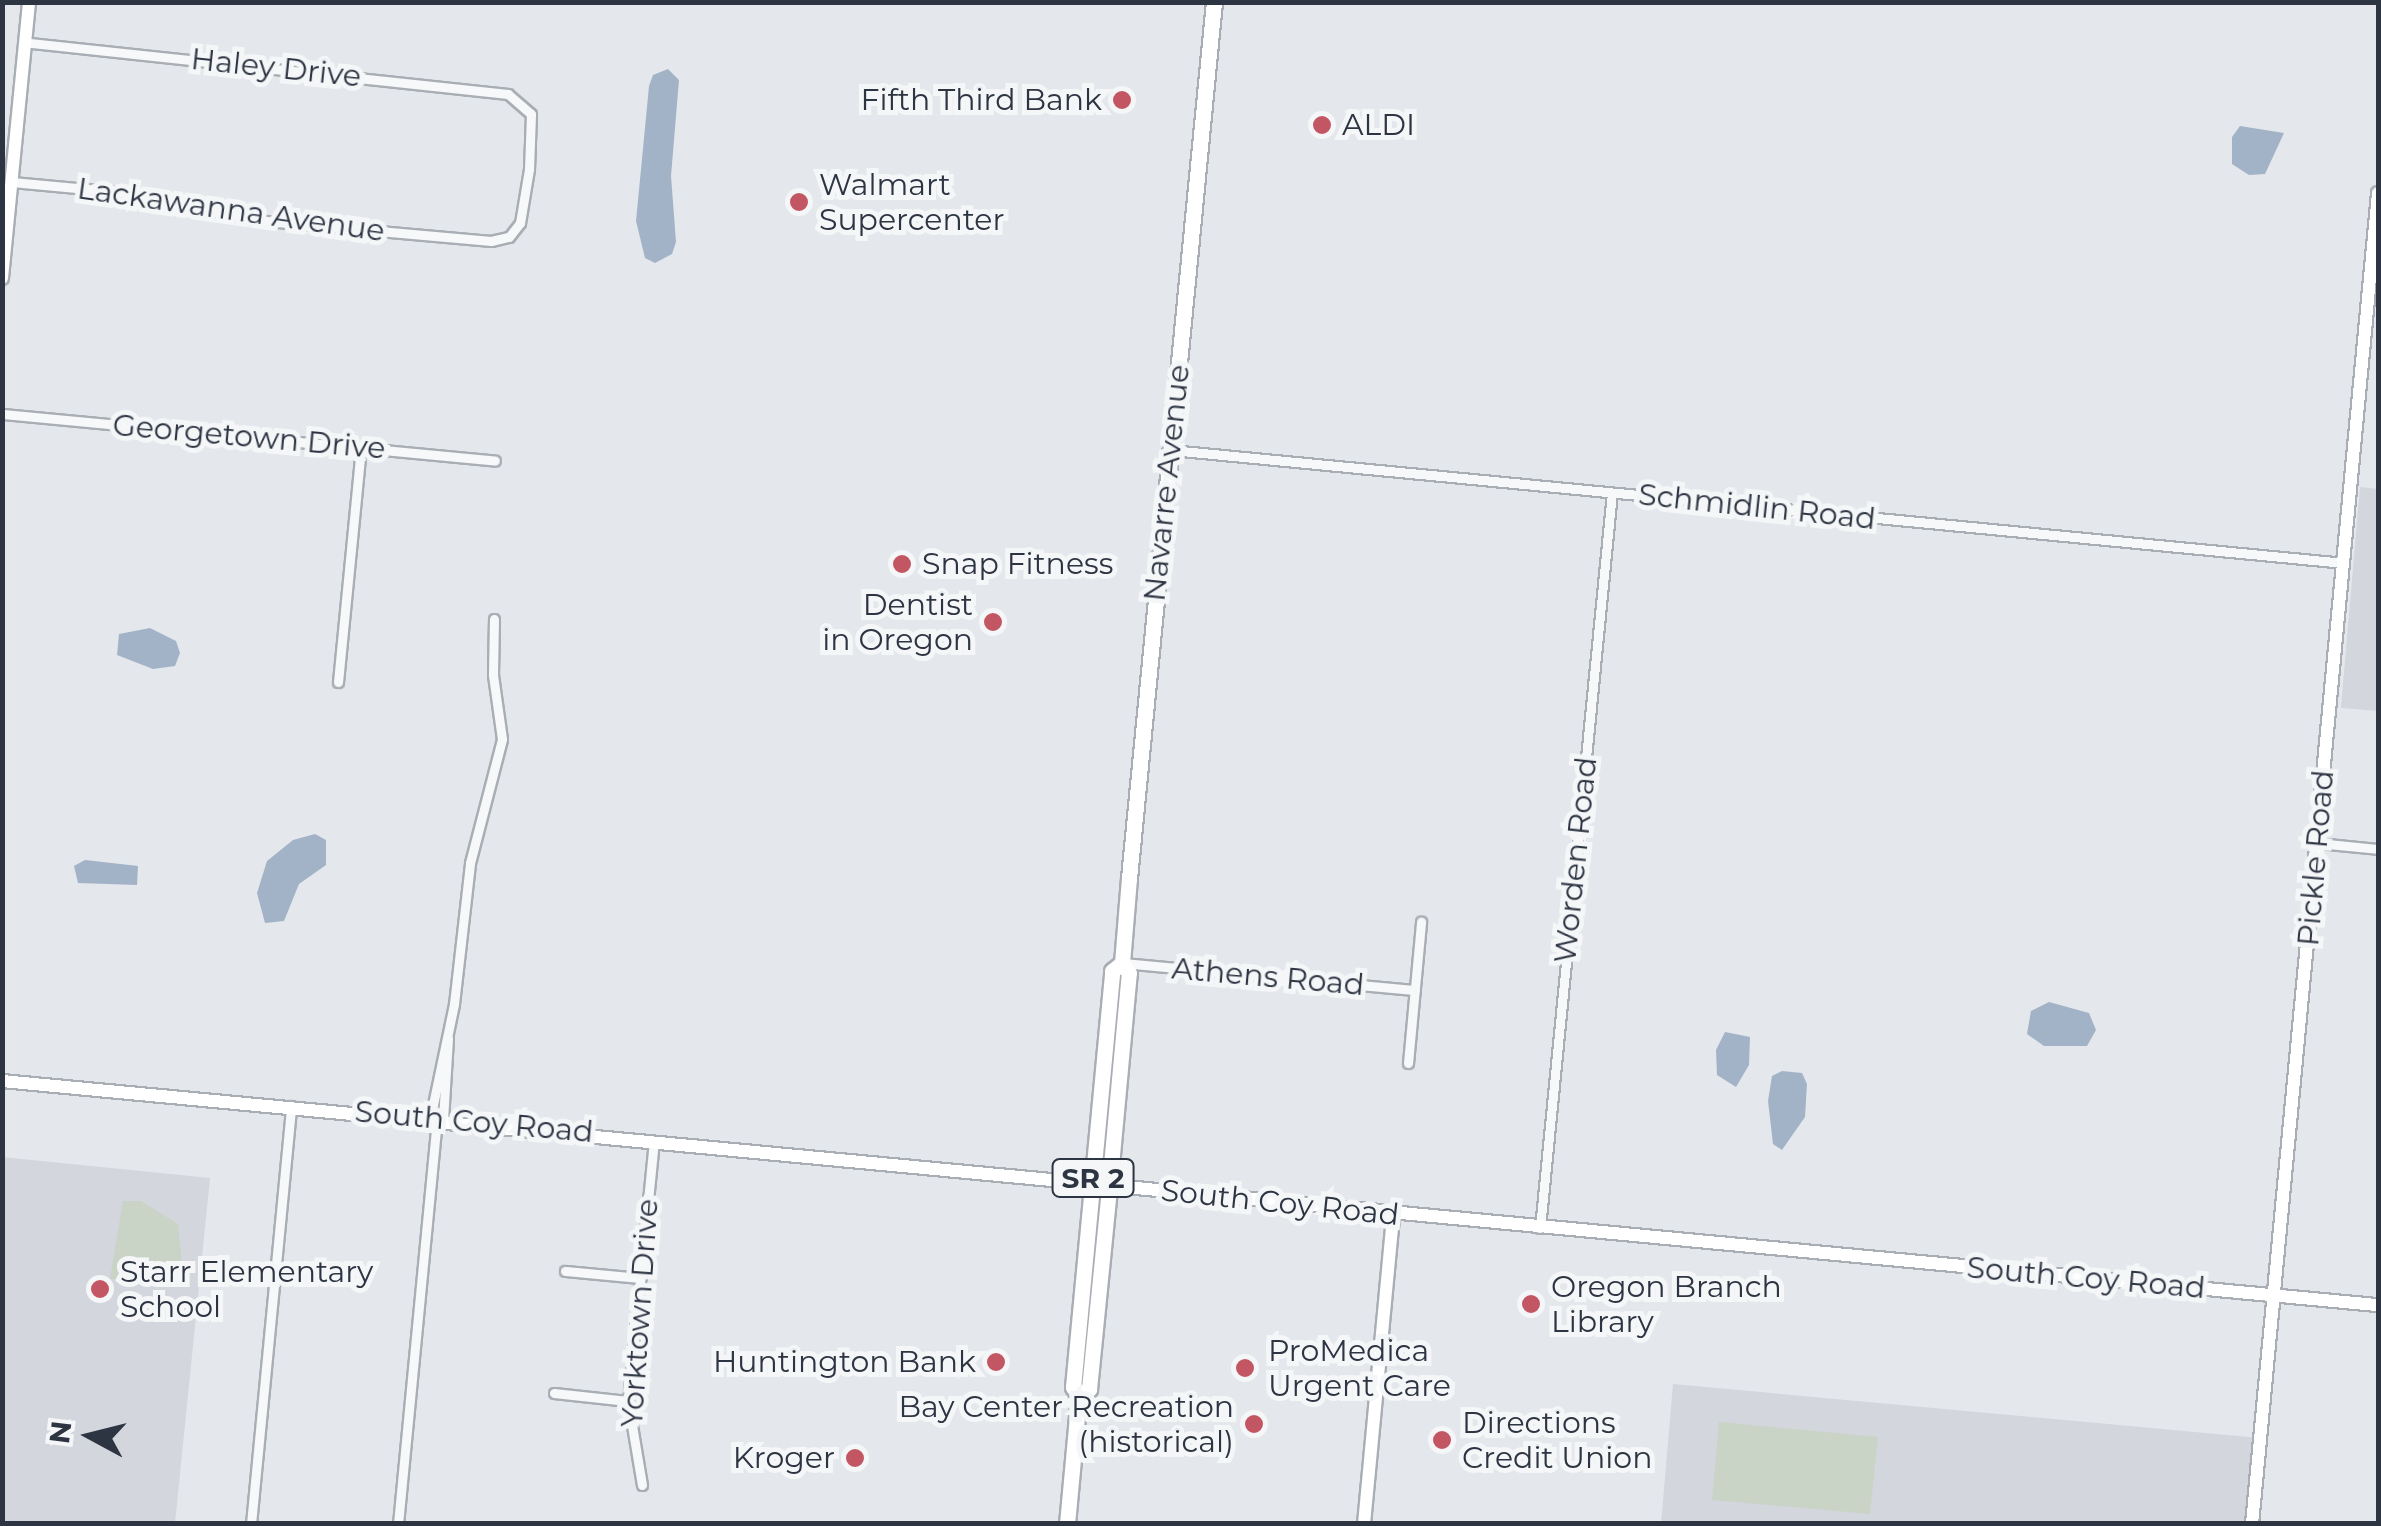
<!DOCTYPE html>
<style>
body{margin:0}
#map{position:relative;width:2381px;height:1526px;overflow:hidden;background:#e4e7eb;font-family:Montserrat,sans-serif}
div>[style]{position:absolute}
.built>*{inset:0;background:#d3d6dd}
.green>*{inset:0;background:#c9d4c6}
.water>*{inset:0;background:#a3b3c7}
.roads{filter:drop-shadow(2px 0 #a9aeb5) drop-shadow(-2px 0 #a9aeb5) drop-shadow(0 2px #a9aeb5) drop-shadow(0 -2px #a9aeb5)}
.street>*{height:9px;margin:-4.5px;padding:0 4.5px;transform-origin:4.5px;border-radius:4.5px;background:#f7f8f9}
.secondary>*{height:12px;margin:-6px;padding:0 6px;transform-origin:6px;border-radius:6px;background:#fff}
.highway>*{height:15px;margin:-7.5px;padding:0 7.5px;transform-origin:7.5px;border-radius:7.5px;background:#fff}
.dots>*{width:28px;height:28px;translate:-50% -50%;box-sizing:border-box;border:5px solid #f4f6f8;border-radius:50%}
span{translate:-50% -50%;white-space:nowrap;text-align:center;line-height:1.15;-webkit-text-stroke:10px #f4f6f8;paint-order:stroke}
.shield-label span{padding:2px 8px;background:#f4f6f8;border:2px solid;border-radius:8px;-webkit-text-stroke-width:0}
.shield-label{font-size:28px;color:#2d3442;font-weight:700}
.street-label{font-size:30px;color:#2d3442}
.poi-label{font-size:30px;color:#2d3442}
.right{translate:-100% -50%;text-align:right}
.left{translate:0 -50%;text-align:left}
.frame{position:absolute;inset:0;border:5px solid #2d3442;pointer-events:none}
.north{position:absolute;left:40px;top:1386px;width:100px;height:100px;-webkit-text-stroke:8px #f4f6f8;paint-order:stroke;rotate:277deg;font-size:28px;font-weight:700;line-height:40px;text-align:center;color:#2d3442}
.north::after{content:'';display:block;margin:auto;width:35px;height:45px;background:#2d3442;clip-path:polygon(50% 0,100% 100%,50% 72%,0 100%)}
</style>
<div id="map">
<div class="built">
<div style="clip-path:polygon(2360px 487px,2378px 489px,2378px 711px,2341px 708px)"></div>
<div style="clip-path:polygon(2px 1157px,210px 1178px,175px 1523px,3px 1523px)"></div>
<div style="clip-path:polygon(1673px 1384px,2260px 1438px,2252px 1523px,1661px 1524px)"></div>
</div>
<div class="green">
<div style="clip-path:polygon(123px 1201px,141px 1201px,178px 1224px,184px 1284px,110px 1279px)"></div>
<div style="clip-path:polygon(1719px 1422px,1878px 1437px,1870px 1514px,1712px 1500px)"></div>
</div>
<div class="water">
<div style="clip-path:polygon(668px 69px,679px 80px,671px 176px,676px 242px,672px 254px,655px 263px,645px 258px,636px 221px,649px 86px,653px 75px)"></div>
<div style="clip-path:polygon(2240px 126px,2284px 133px,2265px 174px,2249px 175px,2232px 164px,2232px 137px)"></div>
<div style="clip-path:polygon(150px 628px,176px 641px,180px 653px,175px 666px,153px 669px,117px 655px,119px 634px)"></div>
<div style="clip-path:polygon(315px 834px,326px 840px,326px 865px,299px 884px,284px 921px,265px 923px,257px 893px,267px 861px,293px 840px)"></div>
<div style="clip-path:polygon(85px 860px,138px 866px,137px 885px,78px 883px,74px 866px)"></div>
<div style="clip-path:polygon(2049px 1002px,2089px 1013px,2096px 1030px,2087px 1046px,2044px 1046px,2027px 1034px,2031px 1011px)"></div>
<div style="clip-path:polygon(1725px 1032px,1750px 1037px,1749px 1065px,1736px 1087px,1717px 1075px,1716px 1050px)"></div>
<div style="clip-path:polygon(1782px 1071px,1802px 1073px,1807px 1084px,1805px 1117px,1782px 1150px,1773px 1144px,1768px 1101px,1772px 1076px)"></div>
</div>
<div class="roads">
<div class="street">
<div style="left:12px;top:182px;width:108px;rotate:5.3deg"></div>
<div style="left:120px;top:192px;width:138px;rotate:11.7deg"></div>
<div style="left:255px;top:220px;width:237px;rotate:5.1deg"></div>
<div style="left:491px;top:241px;width:18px;rotate:-13deg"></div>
<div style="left:509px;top:237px;width:18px;rotate:-52deg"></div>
<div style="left:520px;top:223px;width:55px;rotate:-80.5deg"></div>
<div style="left:529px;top:169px;width:55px;rotate:-87.9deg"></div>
<div style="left:531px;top:114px;width:30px;rotate:-139deg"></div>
<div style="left:508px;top:94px;width:486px;rotate:-173.9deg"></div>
<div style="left:2px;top:414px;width:495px;rotate:5.4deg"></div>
<div style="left:1171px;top:450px;width:1178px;rotate:5.5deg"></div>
<div style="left:338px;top:682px;width:235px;rotate:-84.4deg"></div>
<div style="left:2317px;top:843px;width:61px;rotate:5.6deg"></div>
<div style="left:1122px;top:963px;width:294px;rotate:5.3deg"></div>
<div style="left:1408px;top:1063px;width:142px;rotate:-84.7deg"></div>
<div style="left:430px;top:1119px;width:117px;rotate:-78.2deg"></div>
<div style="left:454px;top:1004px;width:142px;rotate:-83.5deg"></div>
<div style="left:470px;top:863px;width:128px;rotate:-75.5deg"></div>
<div style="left:502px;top:739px;width:65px;rotate:-98deg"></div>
<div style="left:493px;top:675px;width:56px;rotate:-89deg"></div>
<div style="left:443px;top:1120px;width:82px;rotate:-86.5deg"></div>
<div style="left:1540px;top:1228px;width:739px;rotate:-84.41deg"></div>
<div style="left:565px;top:1271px;width:76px;rotate:5.3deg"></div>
<div style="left:554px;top:1393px;width:74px;rotate:6.2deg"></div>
<div style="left:642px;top:1485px;width:85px;rotate:-99.5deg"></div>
<div style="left:628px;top:1401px;width:261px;rotate:-84.3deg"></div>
<div style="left:251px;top:1524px;width:420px;rotate:-84.5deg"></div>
<div style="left:398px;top:1524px;width:407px;rotate:-84.5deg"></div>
</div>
<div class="secondary">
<div style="left:2px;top:278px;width:277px;rotate:-84.4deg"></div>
<div style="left:2px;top:1081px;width:2387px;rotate:5.39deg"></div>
<div style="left:1364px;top:1524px;width:310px;rotate:-84.6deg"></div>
<div style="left:2252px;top:1524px;width:1337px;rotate:-84.59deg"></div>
</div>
<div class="highway">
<div style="left:1079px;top:1395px;width:12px;rotate:-31deg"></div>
<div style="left:1089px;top:1389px;width:203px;rotate:-84.3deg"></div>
<div style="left:1109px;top:1187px;width:215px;rotate:-84.7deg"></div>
<div style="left:1129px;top:973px;width:12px;rotate:-125deg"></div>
<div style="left:1122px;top:963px;width:85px;rotate:-85.3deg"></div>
<div style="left:1129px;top:878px;width:880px;rotate:-84.46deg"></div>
<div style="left:1067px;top:1524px;width:130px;rotate:-84.7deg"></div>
<div style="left:1079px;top:1395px;width:10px;rotate:-127deg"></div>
<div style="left:1073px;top:1387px;width:418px;rotate:-84.6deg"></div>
<div style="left:1112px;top:971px;width:13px;rotate:-39deg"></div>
</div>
</div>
<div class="dots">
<div style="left:1122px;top:100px;background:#c35663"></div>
<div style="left:1322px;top:125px;background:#c35663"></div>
<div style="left:799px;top:202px;background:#c35663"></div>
<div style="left:902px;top:564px;background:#c35663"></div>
<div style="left:993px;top:622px;background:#c35663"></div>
<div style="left:100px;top:1289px;background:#c35663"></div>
<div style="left:1531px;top:1304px;background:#c35663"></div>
<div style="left:996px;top:1362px;background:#c35663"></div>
<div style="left:1245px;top:1368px;background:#c35663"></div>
<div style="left:1254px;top:1424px;background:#c35663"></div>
<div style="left:1442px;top:1440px;background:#c35663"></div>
<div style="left:855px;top:1458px;background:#c35663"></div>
</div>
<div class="shield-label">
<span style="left:1093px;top:1178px">SR 2</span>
</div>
<div class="street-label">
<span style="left:276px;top:68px;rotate:6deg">Haley Drive</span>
<span style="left:231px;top:210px;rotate:8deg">Lackawanna Avenue</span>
<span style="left:249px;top:437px;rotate:5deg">Georgetown Drive</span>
<span style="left:1167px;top:483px;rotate:-84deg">Navarre Avenue</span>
<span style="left:1757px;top:507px;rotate:6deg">Schmidlin Road</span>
<span style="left:2316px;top:858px;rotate:-85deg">Pickle Road</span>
<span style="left:1576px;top:860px;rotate:-84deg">Worden Road</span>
<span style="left:1268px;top:977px;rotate:5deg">Athens Road</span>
<span style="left:474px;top:1122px;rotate:5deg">South Coy Road</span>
<span style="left:1280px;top:1203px;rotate:6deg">South Coy Road</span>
<span style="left:2086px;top:1278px;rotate:5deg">South Coy Road</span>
<span style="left:640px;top:1313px;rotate:-86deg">Yorktown Drive</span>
</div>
<div class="poi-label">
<span class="right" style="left:1102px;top:100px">Fifth Third Bank</span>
<span class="left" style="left:1342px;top:125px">ALDI</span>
<span class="left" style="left:819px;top:202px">Walmart<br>Supercenter</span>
<span class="left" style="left:922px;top:564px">Snap Fitness</span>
<span class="right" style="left:973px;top:622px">Dentist<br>in Oregon</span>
<span class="left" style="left:120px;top:1289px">Starr Elementary<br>School</span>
<span class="left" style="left:1551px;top:1304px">Oregon Branch<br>Library</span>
<span class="left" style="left:1268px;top:1368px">ProMedica<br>Urgent Care</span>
<span class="right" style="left:976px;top:1362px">Huntington Bank</span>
<span class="right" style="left:1234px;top:1424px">Bay Center Recreation<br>(historical)</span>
<span class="left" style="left:1462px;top:1440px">Directions<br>Credit Union</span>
<span class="right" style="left:835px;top:1458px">Kroger</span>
</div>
<div class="frame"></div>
<div class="north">N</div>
</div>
